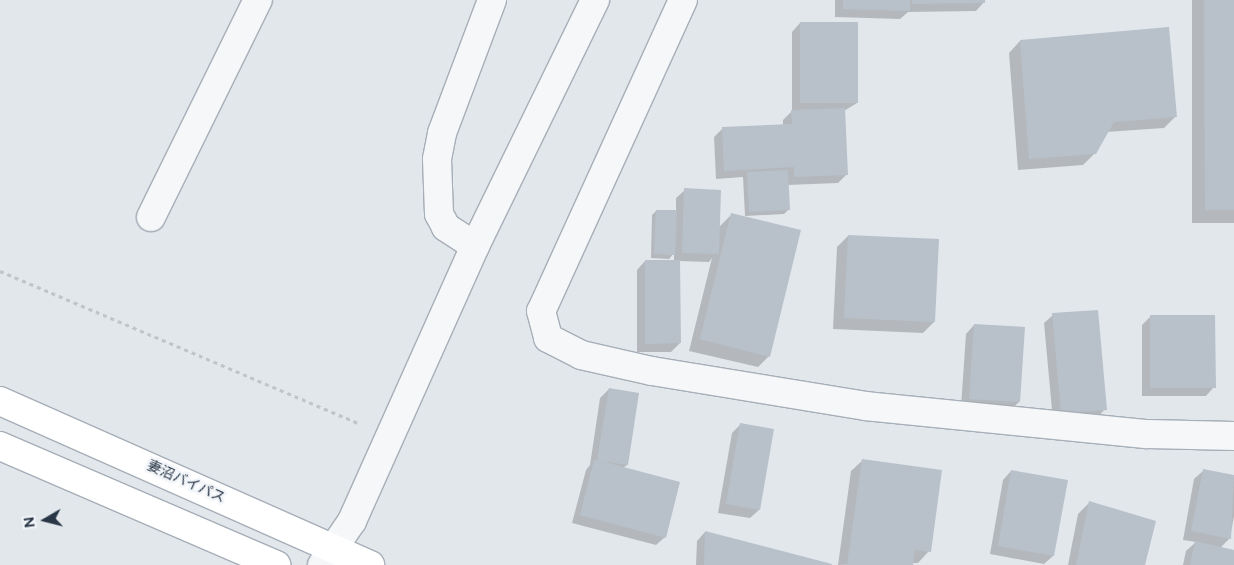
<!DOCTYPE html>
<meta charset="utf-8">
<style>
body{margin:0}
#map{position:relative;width:1234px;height:565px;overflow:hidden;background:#e2e7ec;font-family:Figtree,"Noto Sans JP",sans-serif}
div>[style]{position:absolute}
.shadow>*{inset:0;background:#0003}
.building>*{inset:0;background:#b8c1ca}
.path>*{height:3px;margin-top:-1.5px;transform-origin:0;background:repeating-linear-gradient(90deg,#c0c5ca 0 4px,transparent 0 8px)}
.roads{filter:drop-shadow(1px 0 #a6aeb7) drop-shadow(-1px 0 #a6aeb7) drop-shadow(0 1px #a6aeb7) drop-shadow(0 -1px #a6aeb7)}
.minor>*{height:28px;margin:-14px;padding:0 14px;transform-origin:14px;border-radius:14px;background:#f5f7f9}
.highway>*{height:28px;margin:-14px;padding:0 14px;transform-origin:14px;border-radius:14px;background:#fff}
span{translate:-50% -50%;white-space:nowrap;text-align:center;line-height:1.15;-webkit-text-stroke:5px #f2f5f9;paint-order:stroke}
.street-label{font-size:14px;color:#283646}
.north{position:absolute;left:20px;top:495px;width:50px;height:50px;-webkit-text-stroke:4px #f2f5f9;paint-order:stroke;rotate:262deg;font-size:14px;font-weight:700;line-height:20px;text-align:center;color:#283646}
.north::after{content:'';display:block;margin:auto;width:18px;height:22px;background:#283646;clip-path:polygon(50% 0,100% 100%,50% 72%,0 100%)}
</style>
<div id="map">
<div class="shadow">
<div style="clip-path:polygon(835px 0,984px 0,984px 2px,976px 11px,908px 12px,900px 19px,835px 17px)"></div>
<div style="clip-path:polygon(1192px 0,1234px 0,1234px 223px,1192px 223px)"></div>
<div style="clip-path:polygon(800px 23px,857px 103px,844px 111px,847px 174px,838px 183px,787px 185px,789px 209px,784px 214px,745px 216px,743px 177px,716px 179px,714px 137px,723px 128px,783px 125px,783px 120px,792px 111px,792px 32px)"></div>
<div style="clip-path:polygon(1020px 41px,1176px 116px,1164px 128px,1106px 132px,1095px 153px,1083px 165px,1018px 170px,1009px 53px)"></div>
<div style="clip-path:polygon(685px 190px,718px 228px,732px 214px,769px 356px,758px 367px,689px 351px,712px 258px,709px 262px,679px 261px,680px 343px,671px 352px,637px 352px,637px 270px,645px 261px,674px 261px,674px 253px,669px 259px,651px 258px,652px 215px,656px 211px,676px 212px,676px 198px)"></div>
<div style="clip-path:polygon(848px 236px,934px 322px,923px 333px,833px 329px,837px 247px)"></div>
<div style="clip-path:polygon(1053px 315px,1105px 409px,1097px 418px,1053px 421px,1044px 323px)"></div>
<div style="clip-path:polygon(1150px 317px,1214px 387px,1206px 396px,1142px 396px,1142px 325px)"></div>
<div style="clip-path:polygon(974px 325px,1019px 402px,1010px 410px,961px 407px,966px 334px)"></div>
<div style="clip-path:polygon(609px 389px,627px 465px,623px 468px,665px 537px,656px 545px,572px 523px,586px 470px,590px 465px,600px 398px)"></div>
<div style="clip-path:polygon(741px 424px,759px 510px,750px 518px,718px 513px,732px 433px)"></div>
<div style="clip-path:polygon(863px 460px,929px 551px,918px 563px,838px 565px,851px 471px)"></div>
<div style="clip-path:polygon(1011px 471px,1053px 556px,1044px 564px,990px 554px,1003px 480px)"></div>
<div style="clip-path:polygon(1203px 471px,1234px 477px,1234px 516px,1230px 538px,1220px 548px,1234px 551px,1232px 565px,1183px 565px,1186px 551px,1196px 542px,1183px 540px,1194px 479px)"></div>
<div style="clip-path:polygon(1089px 503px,1144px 565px,1068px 565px,1078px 514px)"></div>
<div style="clip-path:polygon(705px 532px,830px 565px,696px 565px,697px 541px)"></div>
</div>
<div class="building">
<div style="clip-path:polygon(843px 0,910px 0,910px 11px,843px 9px)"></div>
<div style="clip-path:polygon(912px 0,985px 0,985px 3px,912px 4px)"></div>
<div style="clip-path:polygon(1204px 0,1234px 0,1234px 210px,1205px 210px)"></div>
<div style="clip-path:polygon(800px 22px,858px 22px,858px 103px,800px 103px)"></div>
<div style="clip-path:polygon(1169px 27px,1177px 117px,1114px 122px,1096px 154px,1029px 159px,1020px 40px)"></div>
<div style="clip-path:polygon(845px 108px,848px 175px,794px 177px,794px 167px,724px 171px,722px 127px,792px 124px,791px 110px)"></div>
<div style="clip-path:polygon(788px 170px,790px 210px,749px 212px,747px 172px)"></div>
<div style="clip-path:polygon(684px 188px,721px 190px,719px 254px,682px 253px)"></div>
<div style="clip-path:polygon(656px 210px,677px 210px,675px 255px,654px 254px)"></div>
<div style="clip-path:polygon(731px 213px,801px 230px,770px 357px,700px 339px)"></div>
<div style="clip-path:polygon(848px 235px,939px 239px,935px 322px,844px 318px)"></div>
<div style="clip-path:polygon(645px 260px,680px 260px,681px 343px,645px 344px)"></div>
<div style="clip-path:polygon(1098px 310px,1107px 410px,1061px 413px,1052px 313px)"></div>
<div style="clip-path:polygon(1150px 315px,1215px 315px,1216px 388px,1150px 388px)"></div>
<div style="clip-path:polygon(974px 324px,1025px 327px,1020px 402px,969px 399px)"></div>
<div style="clip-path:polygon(609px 388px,639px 393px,628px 465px,601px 461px,680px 482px,666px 538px,580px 515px,594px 460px,597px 460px)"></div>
<div style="clip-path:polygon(740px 423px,774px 429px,760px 510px,726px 504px)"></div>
<div style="clip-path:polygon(862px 459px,942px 470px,931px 552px,915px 550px,913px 565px,847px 565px)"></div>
<div style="clip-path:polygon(1203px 469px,1234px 475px,1231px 539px,1191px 531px)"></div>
<div style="clip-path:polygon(1011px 470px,1068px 480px,1054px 556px,998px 546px)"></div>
<div style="clip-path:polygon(1089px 501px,1156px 521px,1145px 565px,1076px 565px)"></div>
<div style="clip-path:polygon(705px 531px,832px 564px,832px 565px,704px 565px)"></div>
<div style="clip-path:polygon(1195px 541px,1234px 550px,1234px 565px,1190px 565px)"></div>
</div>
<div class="path">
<div style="left:0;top:271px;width:389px;rotate:23deg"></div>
</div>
<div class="roads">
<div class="minor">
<div style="left:683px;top:0;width:342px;rotate:114.5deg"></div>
<div style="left:541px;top:311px;width:28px;rotate:75deg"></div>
<div style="left:548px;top:338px;width:37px;rotate:27deg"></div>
<div style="left:581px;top:355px;width:73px;rotate:12.7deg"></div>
<div style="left:652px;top:371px;width:216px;rotate:9.3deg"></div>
<div style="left:865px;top:406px;width:284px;rotate:5.7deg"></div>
<div style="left:1148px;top:434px;width:86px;rotate:1.3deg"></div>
<div style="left:151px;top:217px;width:242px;rotate:-63.8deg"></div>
<div style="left:475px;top:246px;width:35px;rotate:-147deg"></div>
<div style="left:446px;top:227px;width:15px;rotate:-118deg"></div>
<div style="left:439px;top:214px;width:55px;rotate:-92.1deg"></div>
<div style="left:437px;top:159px;width:26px;rotate:-79deg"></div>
<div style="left:442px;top:133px;width:142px;rotate:-69.4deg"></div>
<div style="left:322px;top:565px;width:53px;rotate:-55.7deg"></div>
<div style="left:352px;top:521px;width:301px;rotate:-65.9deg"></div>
<div style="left:475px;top:246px;width:274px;rotate:-64deg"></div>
</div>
<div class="highway">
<div style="left:0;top:401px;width:405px;rotate:23.9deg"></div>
<div style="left:0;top:446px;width:301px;rotate:23.3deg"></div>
</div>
</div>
<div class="street-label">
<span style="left:186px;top:482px;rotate:24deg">妻沼バイパス</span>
</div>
<div class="north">N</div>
</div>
